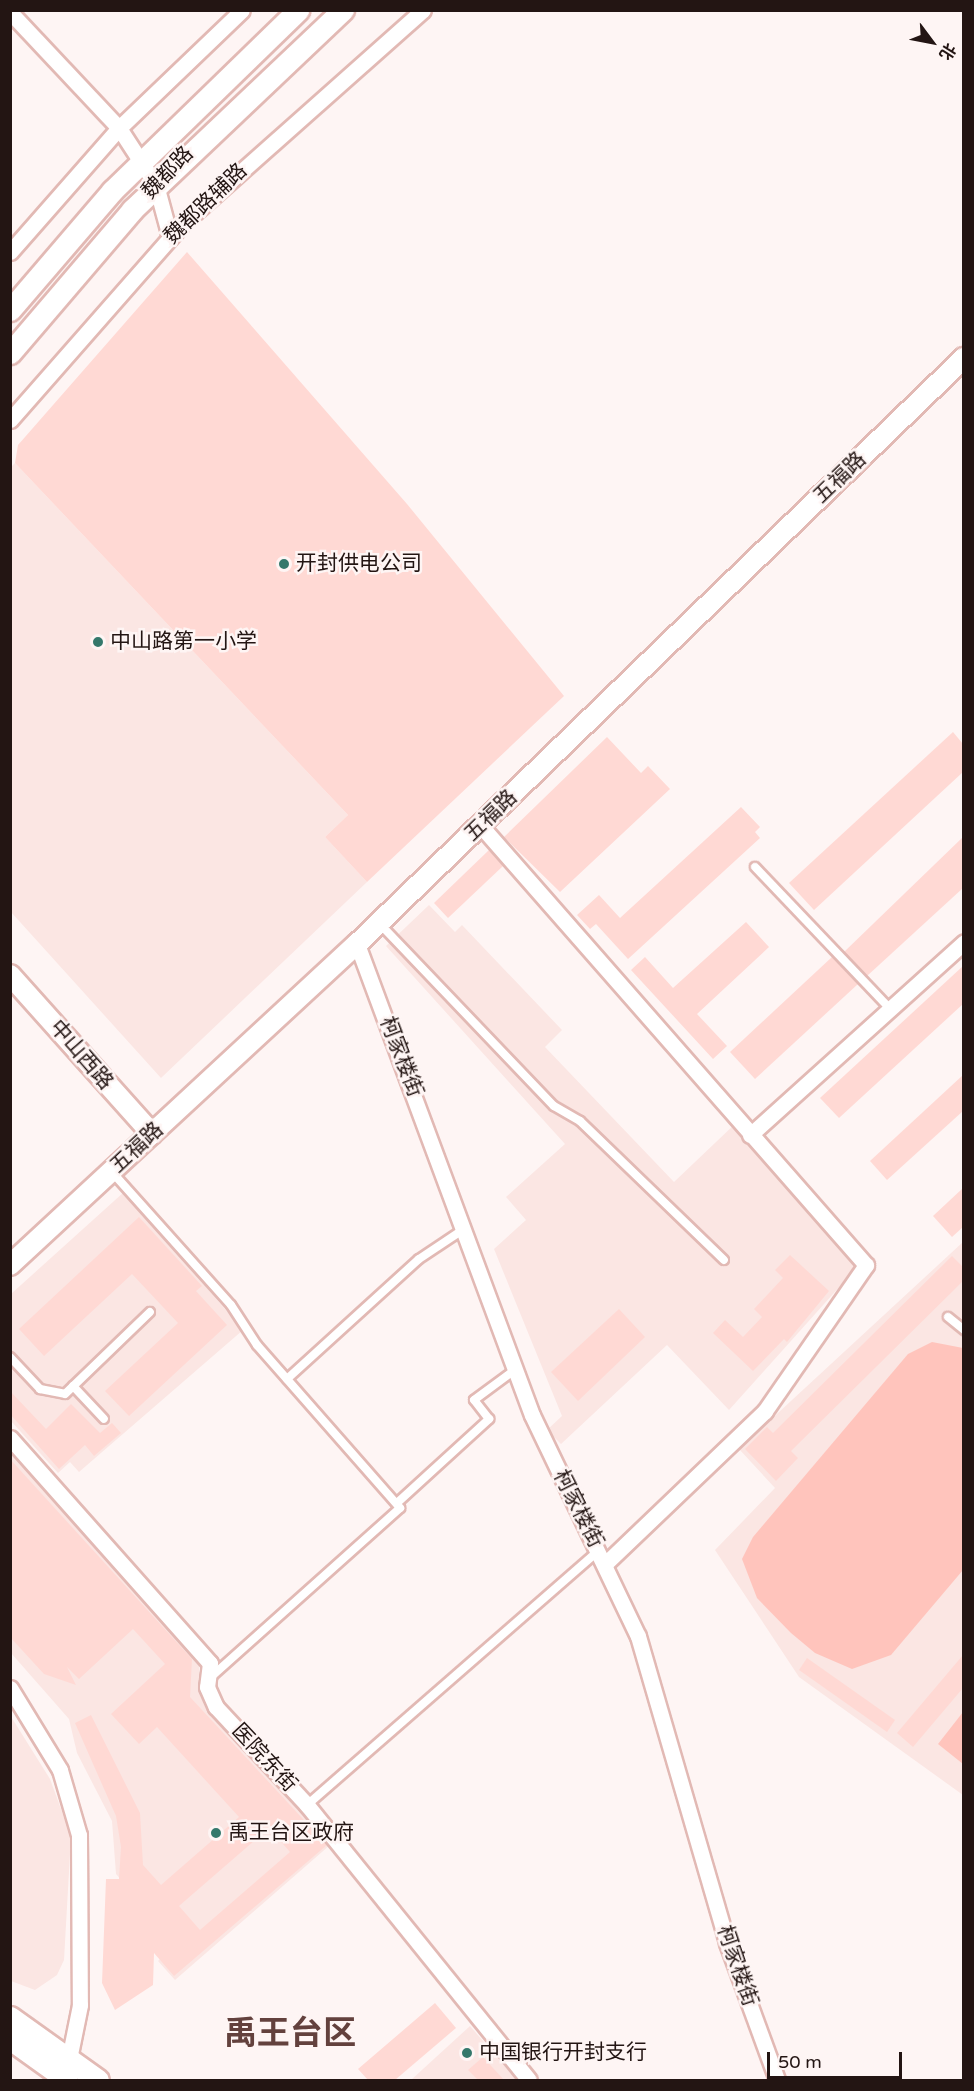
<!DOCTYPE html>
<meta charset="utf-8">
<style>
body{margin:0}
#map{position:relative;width:974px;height:2091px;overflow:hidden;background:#fef5f4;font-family:"Varela Round","Noto Sans SC",sans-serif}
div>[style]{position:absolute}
.built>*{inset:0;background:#fbe6e3}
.green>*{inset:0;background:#ffc4bc}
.building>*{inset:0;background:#ffd9d4}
.roads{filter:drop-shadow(2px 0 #e2b9b4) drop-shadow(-2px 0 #e2b9b4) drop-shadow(0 2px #e2b9b4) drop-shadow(0 -2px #e2b9b4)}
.service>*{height:8px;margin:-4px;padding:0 4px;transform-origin:4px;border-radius:4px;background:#fff}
.minor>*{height:15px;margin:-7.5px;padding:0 7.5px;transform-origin:7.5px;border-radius:7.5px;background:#fff}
.tertiary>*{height:20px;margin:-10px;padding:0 10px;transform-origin:10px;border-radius:10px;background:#fff}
.secondary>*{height:21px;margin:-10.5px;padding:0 10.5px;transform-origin:10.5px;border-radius:10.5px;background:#fff}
.dots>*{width:16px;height:16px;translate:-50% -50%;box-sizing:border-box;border:3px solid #fef5f4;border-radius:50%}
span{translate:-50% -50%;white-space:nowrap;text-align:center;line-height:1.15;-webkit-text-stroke:5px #fef5f4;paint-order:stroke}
.street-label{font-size:21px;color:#231513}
.poi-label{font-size:21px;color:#231513}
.left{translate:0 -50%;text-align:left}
.town-label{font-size:33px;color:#63413d;font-weight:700}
.frame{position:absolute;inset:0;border:12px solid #231513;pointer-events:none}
.north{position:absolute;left:902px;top:12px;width:60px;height:60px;-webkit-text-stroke:4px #fef5f4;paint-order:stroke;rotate:122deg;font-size:16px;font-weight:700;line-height:24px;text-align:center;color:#231513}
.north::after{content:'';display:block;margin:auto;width:21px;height:27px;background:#231513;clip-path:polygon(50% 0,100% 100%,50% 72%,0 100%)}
.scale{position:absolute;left:767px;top:2052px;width:135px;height:27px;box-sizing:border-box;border:3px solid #231513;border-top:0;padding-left:8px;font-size:18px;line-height:21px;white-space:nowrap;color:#231513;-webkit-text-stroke:4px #fef5f4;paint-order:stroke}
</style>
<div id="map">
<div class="built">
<div style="clip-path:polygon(15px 463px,348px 815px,325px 837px,367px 882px,161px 1078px,11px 912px,10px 468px)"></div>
<div style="clip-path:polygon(429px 905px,455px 932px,462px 925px,562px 1030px,545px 1047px,674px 1182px,736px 1123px,859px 1265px,729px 1410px,667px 1345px,561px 1444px,547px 1430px,562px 1416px,494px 1249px,526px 1220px,506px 1197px,565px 1144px,386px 946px)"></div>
<div style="clip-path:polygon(124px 1192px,243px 1330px,79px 1472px,70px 1462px,58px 1473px,11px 1421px,11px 1294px)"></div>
<div style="clip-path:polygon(963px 1242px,963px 1795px,799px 1677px,715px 1550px,775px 1488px,739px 1449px)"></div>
<div style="clip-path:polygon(11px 1449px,199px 1656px,200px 1694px,330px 1845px,175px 1980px,158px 1961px,177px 1943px,116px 1874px,112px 1821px,77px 1753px,69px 1719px,11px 1653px)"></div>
<div style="clip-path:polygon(10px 1715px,50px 1779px,71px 1836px,64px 1960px,57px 1975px,35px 1990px,11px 1981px)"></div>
<div style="clip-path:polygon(470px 2026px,517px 2080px,411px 2080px)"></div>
</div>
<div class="green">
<div style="clip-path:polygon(932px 1342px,963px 1348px,963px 1570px,891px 1655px,852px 1669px,815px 1653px,791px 1633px,757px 1598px,742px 1559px,753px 1537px,908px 1354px)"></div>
<div style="clip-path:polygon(963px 1712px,963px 1764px,938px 1744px)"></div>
</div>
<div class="building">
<div style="clip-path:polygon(187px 252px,407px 504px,564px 696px,367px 882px,325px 837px,348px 815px,15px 463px,18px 445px)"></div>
<div style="clip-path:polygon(953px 732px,963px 744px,963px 772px,814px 910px,789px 883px)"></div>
<div style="clip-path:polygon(607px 737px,641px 773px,648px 766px,670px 789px,560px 892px,504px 837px)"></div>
<div style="clip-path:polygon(741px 807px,760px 827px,755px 832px,760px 838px,628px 959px,596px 924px,590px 929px,577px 915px,599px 895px,620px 918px)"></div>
<div style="clip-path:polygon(963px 837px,963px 888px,867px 976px,844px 952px)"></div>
<div style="clip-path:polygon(489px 850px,503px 866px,448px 918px,434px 903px)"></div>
<div style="clip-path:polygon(746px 922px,769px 947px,697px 1014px,727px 1046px,713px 1059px,631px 970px,645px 957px,673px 988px)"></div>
<div style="clip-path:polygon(832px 957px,858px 984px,755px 1079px,730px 1052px)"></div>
<div style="clip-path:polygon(963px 966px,963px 1004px,839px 1118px,820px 1098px)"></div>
<div style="clip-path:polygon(963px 1075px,963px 1111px,887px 1180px,870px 1161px)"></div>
<div style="clip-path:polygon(963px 1188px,963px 1227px,952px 1237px,933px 1216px)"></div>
<div style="clip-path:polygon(139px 1217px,202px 1286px,196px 1291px,227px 1325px,129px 1416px,105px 1391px,178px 1323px,132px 1274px,44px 1356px,19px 1329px)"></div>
<div style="clip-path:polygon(790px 1255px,829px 1291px,787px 1342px,784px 1339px,753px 1371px,713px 1333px,725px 1320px,743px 1337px,762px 1317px,754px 1309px,783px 1278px,775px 1270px)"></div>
<div style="clip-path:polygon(952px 1256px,963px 1267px,963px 1281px,791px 1451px,798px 1458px,776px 1481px,745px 1449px,767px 1427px,773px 1433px)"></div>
<div style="clip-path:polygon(619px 1309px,645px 1337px,578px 1401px,551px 1372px)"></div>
<div style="clip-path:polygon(10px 1391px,46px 1429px,71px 1404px,100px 1433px,112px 1423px,121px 1433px,94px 1456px,85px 1445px,59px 1469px,10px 1414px)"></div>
<div style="clip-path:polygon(evenodd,10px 1459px,192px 1659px,190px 1697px,327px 1845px,174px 1976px,154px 1953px,153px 1985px,115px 2010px,102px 1983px,106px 1879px,119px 1879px,121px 1847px,116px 1816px,75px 1723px,91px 1715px,140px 1813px,143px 1865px,161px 1885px,239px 1817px,157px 1727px,139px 1744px,111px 1714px,165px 1664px,133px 1629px,79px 1679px,67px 1667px,76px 1685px,44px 1674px,10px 1637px,10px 1459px,269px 1828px,290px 1852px,200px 1930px,179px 1906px,269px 1828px)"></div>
<div style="clip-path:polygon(963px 1655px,963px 1688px,913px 1747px,897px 1733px)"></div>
<div style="clip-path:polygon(807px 1658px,895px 1720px,887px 1732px,799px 1670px)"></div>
<div style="clip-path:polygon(435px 2003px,456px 2028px,395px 2080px,368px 2080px,358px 2069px)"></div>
<div style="clip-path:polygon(483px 2057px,504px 2080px,478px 2080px,468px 2070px)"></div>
</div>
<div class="roads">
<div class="service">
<div style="left:755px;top:867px;width:196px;rotate:46.4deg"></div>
<div style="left:379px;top:923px;width:253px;rotate:46.3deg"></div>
<div style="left:554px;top:1106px;width:30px;rotate:30deg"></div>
<div style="left:580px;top:1121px;width:200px;rotate:44deg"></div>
<div style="left:112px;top:1172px;width:178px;rotate:48.2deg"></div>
<div style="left:231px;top:1305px;width:48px;rotate:57deg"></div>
<div style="left:257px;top:1345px;width:217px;rotate:48.7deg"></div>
<div style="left:400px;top:1508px;width:254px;rotate:138.2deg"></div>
<div style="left:948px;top:1317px;width:21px;rotate:39deg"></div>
<div style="left:10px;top:1357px;width:44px;rotate:46.8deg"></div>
<div style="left:40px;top:1389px;width:25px;rotate:11deg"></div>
<div style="left:65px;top:1394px;width:118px;rotate:-44deg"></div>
<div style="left:287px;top:1379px;width:178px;rotate:-42.3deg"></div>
<div style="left:419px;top:1259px;width:54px;rotate:-33.7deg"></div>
<div style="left:73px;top:1386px;width:45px;rotate:46.8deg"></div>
<div style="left:397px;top:1503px;width:125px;rotate:-42.4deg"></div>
<div style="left:489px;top:1419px;width:24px;rotate:-128deg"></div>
<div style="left:474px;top:1400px;width:52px;rotate:-36.4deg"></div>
<div style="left:307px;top:1805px;width:386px;rotate:-41.1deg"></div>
</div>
<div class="minor">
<div style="left:10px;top:12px;width:159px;rotate:46.8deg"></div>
<div style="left:119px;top:128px;width:68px;rotate:57deg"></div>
<div style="left:156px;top:185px;width:54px;rotate:74.9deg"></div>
<div style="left:10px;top:252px;width:165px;rotate:-48.7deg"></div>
<div style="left:119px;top:128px;width:170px;rotate:-43.8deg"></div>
<div style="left:10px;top:420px;width:261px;rotate:-48.7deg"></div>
<div style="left:182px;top:224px;width:322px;rotate:-41.6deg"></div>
<div style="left:481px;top:826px;width:584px;rotate:48.75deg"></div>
<div style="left:866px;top:1265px;width:178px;rotate:124.7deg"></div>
<div style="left:765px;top:1411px;width:219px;rotate:136.3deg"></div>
<div style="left:357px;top:944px;width:502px;rotate:69.62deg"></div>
<div style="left:532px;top:1415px;width:245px;rotate:64.4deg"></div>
<div style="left:638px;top:1636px;width:320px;rotate:73.8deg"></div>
<div style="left:727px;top:1943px;width:146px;rotate:69.9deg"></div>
<div style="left:750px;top:1135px;width:288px;rotate:-42deg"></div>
<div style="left:10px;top:1438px;width:301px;rotate:48.4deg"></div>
<div style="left:210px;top:1663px;width:24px;rotate:97deg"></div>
<div style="left:207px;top:1687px;width:22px;rotate:66deg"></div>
<div style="left:216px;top:1707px;width:134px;rotate:47.1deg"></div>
<div style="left:307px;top:1805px;width:353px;rotate:51.1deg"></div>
<div style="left:10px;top:1688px;width:96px;rotate:58.6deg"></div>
<div style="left:60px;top:1770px;width:68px;rotate:73.7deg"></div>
<div style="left:79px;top:1835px;width:170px;rotate:89.7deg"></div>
<div style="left:80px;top:2005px;width:55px;rotate:101.5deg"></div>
</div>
<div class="tertiary">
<div style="left:10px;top:975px;width:213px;rotate:48.2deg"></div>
<div style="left:10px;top:1265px;width:473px;rotate:-42.8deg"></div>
<div style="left:357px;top:944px;width:844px;rotate:-43.99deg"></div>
</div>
<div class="secondary">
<div style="left:10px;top:310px;width:157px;rotate:-49.4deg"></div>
<div style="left:112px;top:191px;width:260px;rotate:-44.2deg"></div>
<div style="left:10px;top:353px;width:188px;rotate:-49.5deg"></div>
<div style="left:132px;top:210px;width:291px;rotate:-43.5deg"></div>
<div style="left:10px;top:2017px;width:108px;rotate:35.6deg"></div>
<div style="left:10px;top:2039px;width:70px;rotate:35.7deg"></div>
</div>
</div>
<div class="dots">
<div style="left:284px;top:564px;background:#34786b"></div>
<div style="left:98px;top:642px;background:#34786b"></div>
<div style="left:216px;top:1833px;background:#34786b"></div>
<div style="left:467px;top:2053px;background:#34786b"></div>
</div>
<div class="street-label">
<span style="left:168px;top:173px;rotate:-46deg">魏都路</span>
<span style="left:206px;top:204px;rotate:-44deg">魏都路辅路</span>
<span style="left:840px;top:478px;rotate:-44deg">五福路</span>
<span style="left:491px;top:816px;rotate:-44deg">五福路</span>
<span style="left:81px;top:1055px;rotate:49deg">中山西路</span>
<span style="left:401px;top:1057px;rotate:69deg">柯家楼街</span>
<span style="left:137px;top:1148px;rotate:-43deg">五福路</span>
<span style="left:578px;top:1509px;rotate:63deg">柯家楼街</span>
<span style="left:264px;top:1758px;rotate:47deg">医院东街</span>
<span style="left:737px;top:1966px;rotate:71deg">柯家楼街</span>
</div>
<div class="poi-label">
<span class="left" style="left:296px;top:564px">开封供电公司</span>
<span class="left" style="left:110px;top:642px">中山路第一小学</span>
<span class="left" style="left:228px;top:1833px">禹王台区政府</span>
<span class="left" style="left:479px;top:2053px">中国银行开封支行</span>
</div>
<div class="town-label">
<span style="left:290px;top:2034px">禹王台区</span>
</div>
<div class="frame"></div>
<div class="north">北</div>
<div class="scale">50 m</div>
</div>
